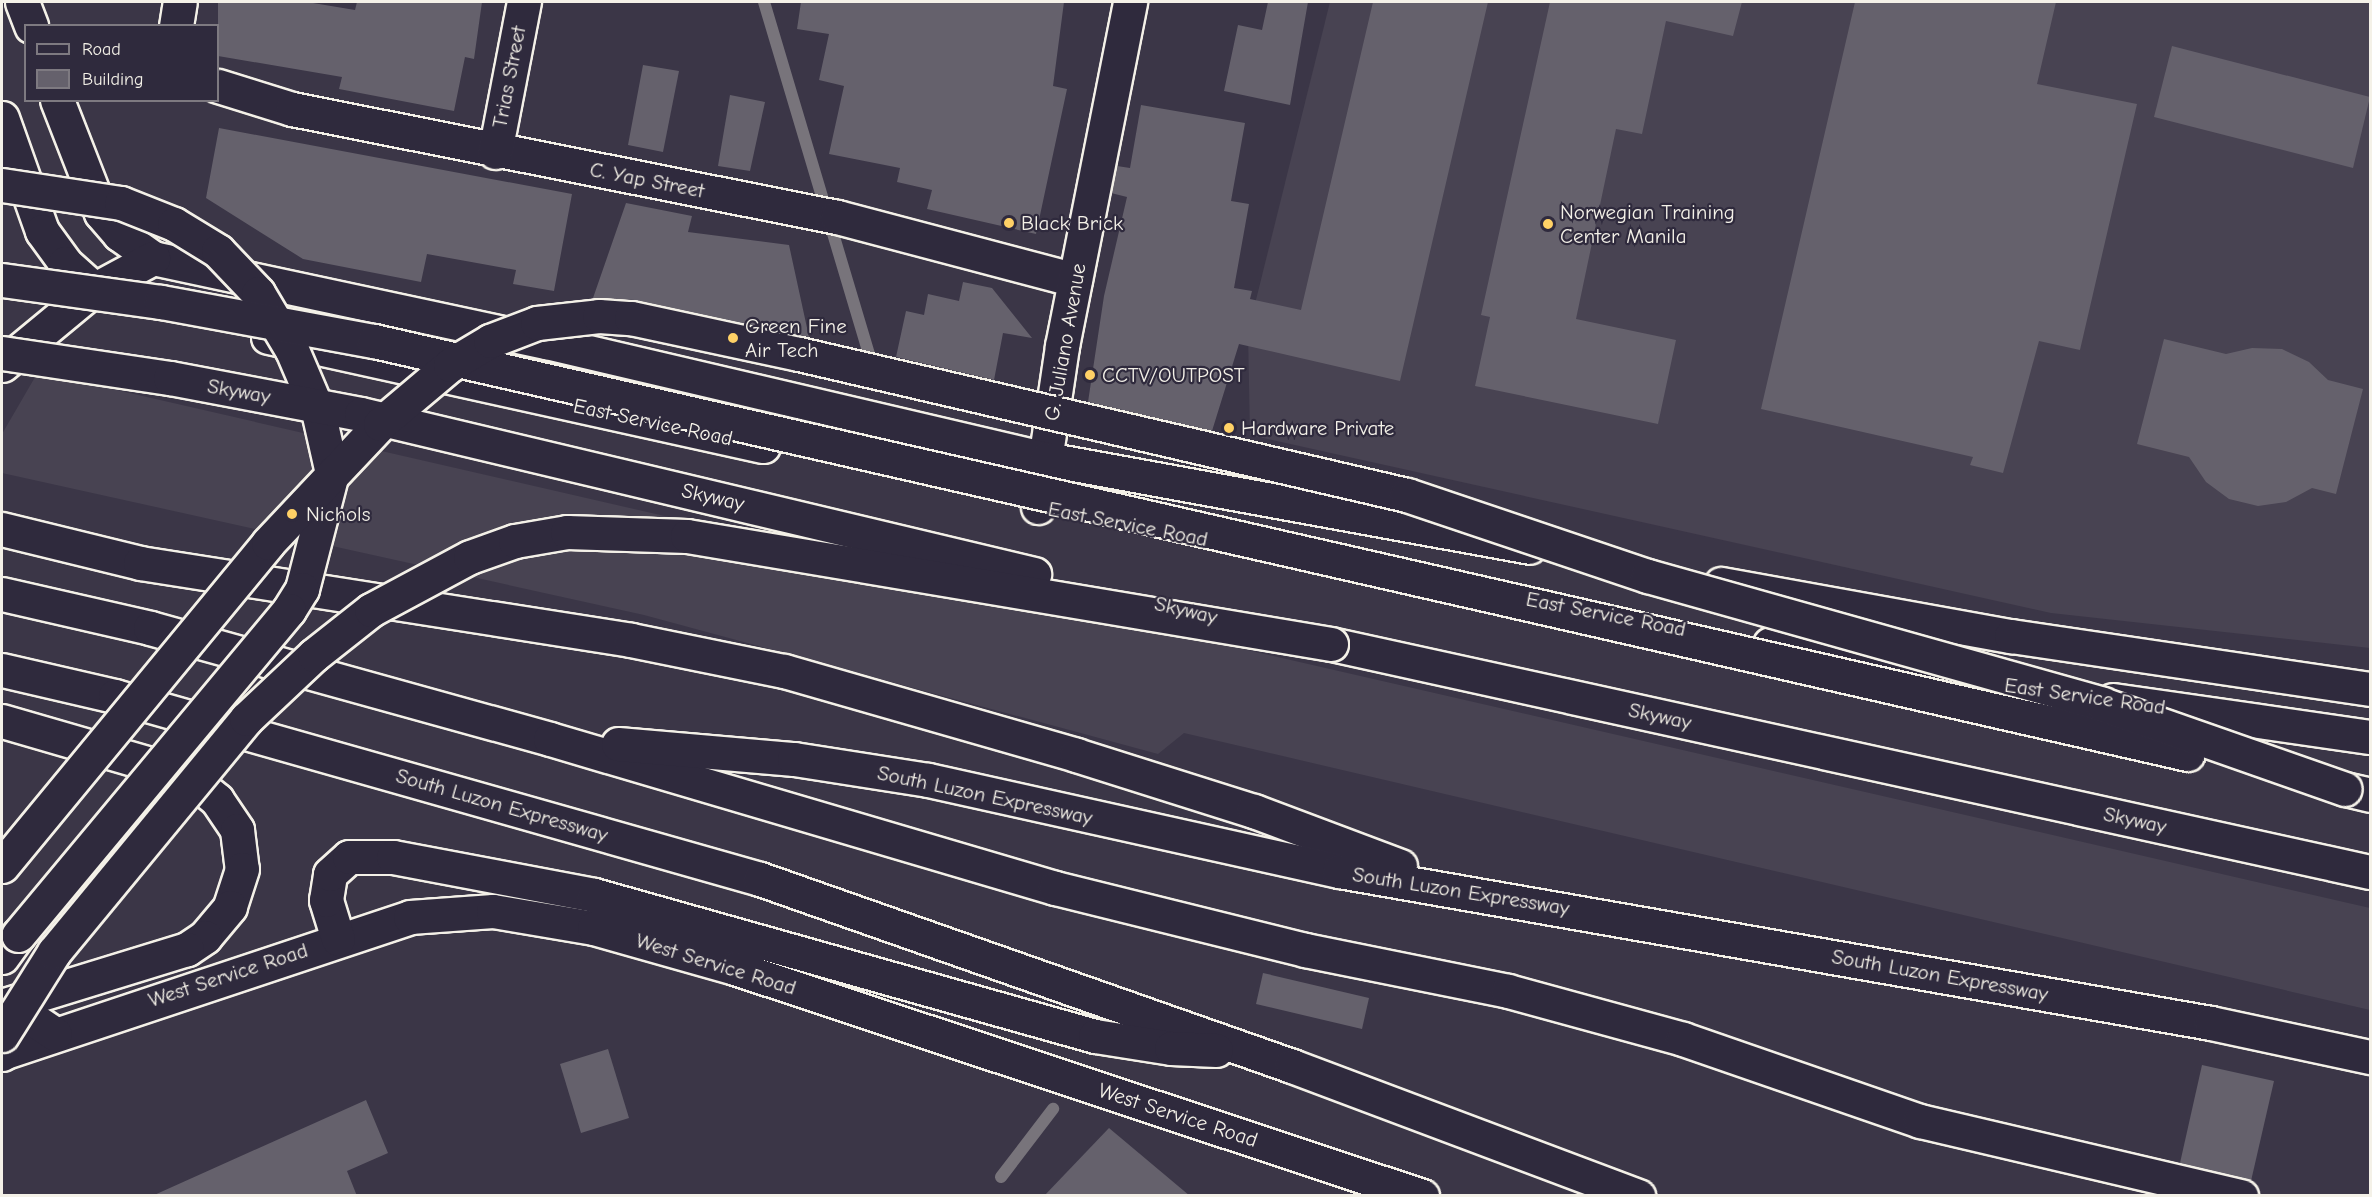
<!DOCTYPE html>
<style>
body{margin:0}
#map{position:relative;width:2372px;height:1197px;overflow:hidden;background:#3b3647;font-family:"Comic Neue",sans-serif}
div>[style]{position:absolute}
.built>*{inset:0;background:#484352}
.stream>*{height:12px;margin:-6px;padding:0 6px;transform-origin:6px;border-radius:6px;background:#78747b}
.building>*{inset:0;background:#65616c}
.roads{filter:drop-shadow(2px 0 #f4f1e8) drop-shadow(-2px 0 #f4f1e8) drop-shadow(0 2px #f4f1e8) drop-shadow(0 -2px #f4f1e8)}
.minor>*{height:33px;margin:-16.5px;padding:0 16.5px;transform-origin:16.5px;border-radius:16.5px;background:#2f2a3d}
.secondary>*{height:33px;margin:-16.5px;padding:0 16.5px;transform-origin:16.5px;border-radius:16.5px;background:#2f2a3d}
.primary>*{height:33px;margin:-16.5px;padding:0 16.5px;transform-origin:16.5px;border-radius:16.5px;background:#2f2a3d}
.trunk>*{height:33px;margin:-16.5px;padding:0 16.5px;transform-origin:16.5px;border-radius:16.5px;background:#2f2a3d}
.motorway>*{height:33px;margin:-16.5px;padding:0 16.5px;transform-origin:16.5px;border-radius:16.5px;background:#2f2a3d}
.bridges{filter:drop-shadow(2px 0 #f4f1e8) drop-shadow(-2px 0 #f4f1e8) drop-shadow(0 2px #f4f1e8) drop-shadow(0 -2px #f4f1e8)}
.motorway-bridge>*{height:33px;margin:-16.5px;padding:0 16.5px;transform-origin:16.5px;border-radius:16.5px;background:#2f2a3d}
.dots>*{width:16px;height:16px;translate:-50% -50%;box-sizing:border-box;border:3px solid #2f2a3d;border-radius:50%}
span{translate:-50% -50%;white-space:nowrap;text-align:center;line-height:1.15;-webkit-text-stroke:4.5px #2f2a3d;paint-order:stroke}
.street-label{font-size:21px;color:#f4f1e8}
.poi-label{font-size:21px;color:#f4f1e8}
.left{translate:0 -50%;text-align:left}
.frame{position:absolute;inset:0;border:3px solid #f4f1e8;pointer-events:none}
.legend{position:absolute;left:24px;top:24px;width:195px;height:78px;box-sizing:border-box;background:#2f2a3d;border:2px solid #7e7a81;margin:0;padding:8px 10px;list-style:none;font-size:18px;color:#f4f1e8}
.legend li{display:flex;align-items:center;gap:12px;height:30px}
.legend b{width:30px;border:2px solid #7e7a81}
</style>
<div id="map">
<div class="built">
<div style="clip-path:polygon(1330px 2px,2370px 2px,2370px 648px,2051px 613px,1250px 435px,1248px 332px)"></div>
<div style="clip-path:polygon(38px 372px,2370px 908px,2370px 1010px,1184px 733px,1158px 754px,644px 615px,2px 473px,2px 434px)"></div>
</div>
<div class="stream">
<div style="left:764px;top:2px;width:376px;rotate:73.4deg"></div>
<div style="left:1001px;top:1177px;width:86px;rotate:-52.6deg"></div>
</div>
<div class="building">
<div style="clip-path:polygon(218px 2px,307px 2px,355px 10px,357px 2px,482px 2px,474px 59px,465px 57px,454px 111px,339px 89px,342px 77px,218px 56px)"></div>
<div style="clip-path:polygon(801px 2px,1064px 2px,1053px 86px,1067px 89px,1036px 234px,927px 209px,932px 190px,897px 182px,900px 168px,829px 154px,844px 86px,819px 80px,829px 34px,797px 29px)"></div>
<div style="clip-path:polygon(1268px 2px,1308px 2px,1290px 105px,1224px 91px,1238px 25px,1262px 30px)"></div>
<div style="clip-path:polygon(1373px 2px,1488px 2px,1400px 381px,1239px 344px,1212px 431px,1088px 402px,1104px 296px,1127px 197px,1111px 193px,1117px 166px,1130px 168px,1141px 105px,1245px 123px,1231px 201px,1249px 204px,1234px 288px,1252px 291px,1250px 299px,1301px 310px)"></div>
<div style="clip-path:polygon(1550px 2px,1742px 2px,1733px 36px,1666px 21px,1642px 134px,1616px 129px,1576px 319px,1676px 340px,1658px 424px,1475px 386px,1490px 317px,1481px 315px)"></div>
<div style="clip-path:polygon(1855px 2px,2056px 2px,2037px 84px,2137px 104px,2080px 350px,2039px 341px,2003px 473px,1970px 465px,1973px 457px,1761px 409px)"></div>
<div style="clip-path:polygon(2172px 46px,2370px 97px,2353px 168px,2154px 117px)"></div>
<div style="clip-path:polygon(643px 65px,679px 71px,663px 152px,628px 145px)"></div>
<div style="clip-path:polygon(730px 95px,765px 102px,750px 171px,718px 166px)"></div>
<div style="clip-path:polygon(219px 128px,572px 194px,554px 291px,513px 284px,516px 270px,427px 254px,421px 282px,303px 259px,206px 198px)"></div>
<div style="clip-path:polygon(626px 203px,692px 216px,688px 232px,789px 245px,809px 337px,635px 300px,593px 298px)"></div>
<div style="clip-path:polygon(963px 282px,992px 288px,1032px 338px,1003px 333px,994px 380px,896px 357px,906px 311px,924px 315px,928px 294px,959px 301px)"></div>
<div style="clip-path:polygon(2164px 339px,2226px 354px,2252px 348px,2282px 349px,2309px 362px,2328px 380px,2363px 389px,2336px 494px,2312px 488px,2286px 502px,2258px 506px,2229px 499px,2206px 482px,2189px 457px,2137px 444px)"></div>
<div style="clip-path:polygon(1263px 973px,1369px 998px,1362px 1029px,1256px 1004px)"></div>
<div style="clip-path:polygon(608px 1049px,629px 1118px,581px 1133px,560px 1064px)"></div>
<div style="clip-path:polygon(2202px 1065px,2274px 1081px,2251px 1181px,2180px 1163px)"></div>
<div style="clip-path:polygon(366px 1100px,388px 1153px,347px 1171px,357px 1196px,152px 1196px)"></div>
<div style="clip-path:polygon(1109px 1128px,1190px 1196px,1044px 1196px)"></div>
</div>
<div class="roads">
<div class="minor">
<div style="left:176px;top:26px;width:24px;rotate:-81deg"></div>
<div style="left:218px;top:86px;width:77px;rotate:17.3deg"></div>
<div style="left:292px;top:109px;width:556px;rotate:11.21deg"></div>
<div style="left:837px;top:217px;width:246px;rotate:14.8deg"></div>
<div style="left:495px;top:152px;width:153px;rotate:-79.1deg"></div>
<div style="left:1038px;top:507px;width:163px;rotate:-81.5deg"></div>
<div style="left:1062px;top:346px;width:351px;rotate:-78.8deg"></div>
</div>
<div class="secondary">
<div style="left:153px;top:258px;width:402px;rotate:12.1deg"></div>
<div style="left:546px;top:342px;width:514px;rotate:13.17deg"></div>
<div style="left:1046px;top:459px;width:491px;rotate:10.3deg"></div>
<div style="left:268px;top:337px;width:507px;rotate:12.42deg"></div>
<div style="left:1721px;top:584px;width:295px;rotate:10.2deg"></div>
<div style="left:2011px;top:636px;width:363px;rotate:8.4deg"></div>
<div style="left:1770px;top:644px;width:206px;rotate:10.1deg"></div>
<div style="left:2113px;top:700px;width:260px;rotate:8.2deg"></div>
<div style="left:2px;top:1053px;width:430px;rotate:-18.4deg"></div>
<div style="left:410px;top:917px;width:83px;rotate:-4.1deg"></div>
<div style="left:493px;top:911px;width:102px;rotate:9.6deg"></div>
<div style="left:594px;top:928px;width:147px;rotate:15.8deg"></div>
<div style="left:735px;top:968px;width:724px;rotate:18.36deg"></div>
</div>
<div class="primary">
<div style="left:22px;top:2px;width:26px;rotate:69deg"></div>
<div style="left:57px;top:100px;width:121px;rotate:68.7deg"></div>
<div style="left:101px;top:213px;width:28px;rotate:49deg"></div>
<div style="left:119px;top:234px;width:42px;rotate:35.2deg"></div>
<div style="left:2px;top:118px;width:120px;rotate:70.5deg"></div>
<div style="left:42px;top:231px;width:39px;rotate:54deg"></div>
<div style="left:65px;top:263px;width:39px;rotate:42deg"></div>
<div style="left:2px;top:1054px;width:2px;rotate:-90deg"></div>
</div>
<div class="trunk">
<div style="left:73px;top:301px;width:91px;rotate:-28.3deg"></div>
<div style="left:2px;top:721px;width:161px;rotate:16.2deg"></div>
<div style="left:157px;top:766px;width:47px;rotate:24.9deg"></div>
<div style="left:200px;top:786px;width:22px;rotate:39deg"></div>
<div style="left:217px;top:800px;width:36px;rotate:56deg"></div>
<div style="left:237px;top:830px;width:39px;rotate:83deg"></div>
<div style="left:242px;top:869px;width:40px;rotate:108deg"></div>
<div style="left:230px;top:907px;width:39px;rotate:130deg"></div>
<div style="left:205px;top:937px;width:22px;rotate:146deg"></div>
<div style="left:187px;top:949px;width:190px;rotate:162.9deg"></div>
<div style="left:10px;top:1004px;width:54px;rotate:33.7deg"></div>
</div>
<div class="motorway">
<div style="left:2px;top:365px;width:119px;rotate:-39.6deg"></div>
<div style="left:2px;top:529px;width:142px;rotate:13.8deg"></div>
<div style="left:140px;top:563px;width:497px;rotate:8.9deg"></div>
<div style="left:631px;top:640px;width:156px;rotate:11.5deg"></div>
<div style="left:784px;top:671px;width:304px;rotate:16deg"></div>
<div style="left:1076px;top:755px;width:187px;rotate:17.5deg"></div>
<div style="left:1254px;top:811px;width:156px;rotate:20.6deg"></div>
<div style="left:2px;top:594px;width:152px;rotate:12.9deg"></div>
<div style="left:150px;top:628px;width:415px;rotate:15.5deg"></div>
<div style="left:550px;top:739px;width:527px;rotate:16.44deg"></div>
<div style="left:1055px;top:888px;width:258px;rotate:13.9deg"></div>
<div style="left:1305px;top:950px;width:207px;rotate:11.4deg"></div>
<div style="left:1508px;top:991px;width:181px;rotate:15.3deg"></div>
<div style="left:1683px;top:1039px;width:251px;rotate:19.1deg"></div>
<div style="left:1920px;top:1121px;width:330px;rotate:13.2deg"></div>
<div style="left:1331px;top:644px;width:1064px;rotate:12.38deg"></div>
<div style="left:2px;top:670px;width:116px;rotate:13deg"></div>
<div style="left:115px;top:696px;width:670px;rotate:15.84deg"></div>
<div style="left:760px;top:879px;width:564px;rotate:19.37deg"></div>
<div style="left:1292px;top:1066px;width:370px;rotate:20.6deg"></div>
<div style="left:618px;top:744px;width:177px;rotate:4.9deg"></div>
<div style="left:794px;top:759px;width:136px;rotate:8.9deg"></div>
<div style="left:928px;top:780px;width:421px;rotate:12.5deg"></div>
<div style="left:1339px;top:871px;width:885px;rotate:9.89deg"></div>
<div style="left:2211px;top:1023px;width:163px;rotate:12.1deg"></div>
<div style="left:2345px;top:789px;width:26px;rotate:13deg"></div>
<div style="left:338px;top:939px;width:41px;rotate:-107.1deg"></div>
<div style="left:326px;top:900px;width:26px;rotate:-81deg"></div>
<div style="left:330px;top:874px;width:25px;rotate:-42deg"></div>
<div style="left:349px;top:857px;width:44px"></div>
<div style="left:393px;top:857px;width:205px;rotate:10.7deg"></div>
<div style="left:594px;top:895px;width:520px;rotate:15.72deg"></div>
<div style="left:1095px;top:1036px;width:77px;rotate:9deg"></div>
<div style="left:1171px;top:1048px;width:45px;rotate:2.5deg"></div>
<div style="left:2px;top:957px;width:27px;rotate:-54deg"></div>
</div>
</div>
<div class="bridges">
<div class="motorway-bridge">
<div style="left:2px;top:185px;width:120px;rotate:8.6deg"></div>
<div style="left:121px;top:203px;width:57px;rotate:21.6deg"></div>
<div style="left:174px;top:224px;width:52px;rotate:31.5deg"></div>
<div style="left:218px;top:251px;width:58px;rotate:46.4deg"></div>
<div style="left:258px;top:293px;width:66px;rotate:59.2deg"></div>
<div style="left:292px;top:350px;width:66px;rotate:66.9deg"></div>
<div style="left:318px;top:411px;width:64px;rotate:77.3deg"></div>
<div style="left:332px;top:473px;width:120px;rotate:104.5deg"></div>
<div style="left:302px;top:589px;width:25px;rotate:122deg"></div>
<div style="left:289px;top:610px;width:423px;rotate:129.8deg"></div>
<div style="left:2px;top:280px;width:161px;rotate:7.9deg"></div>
<div style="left:161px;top:302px;width:217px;rotate:10.4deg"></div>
<div style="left:374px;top:341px;width:1860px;rotate:12.83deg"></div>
<div style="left:2px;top:353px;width:170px;rotate:8.5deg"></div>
<div style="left:170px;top:378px;width:194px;rotate:10.7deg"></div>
<div style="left:361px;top:414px;width:692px;rotate:13.37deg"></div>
<div style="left:2px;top:866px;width:418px;rotate:-50.5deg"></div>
<div style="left:268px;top:543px;width:163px;rotate:-46.7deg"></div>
<div style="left:380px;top:424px;width:92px;rotate:-40.1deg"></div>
<div style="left:450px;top:365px;width:47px;rotate:-31deg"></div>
<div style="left:490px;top:341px;width:50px;rotate:-21deg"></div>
<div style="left:537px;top:323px;width:62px;rotate:-6.4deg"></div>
<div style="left:599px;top:316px;width:32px;rotate:4deg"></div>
<div style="left:631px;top:318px;width:172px;rotate:12.1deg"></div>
<div style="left:799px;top:354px;width:624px;rotate:13.06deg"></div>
<div style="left:1407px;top:495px;width:254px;rotate:18.6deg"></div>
<div style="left:1648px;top:576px;width:472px;rotate:15.7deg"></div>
<div style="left:2102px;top:704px;width:257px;rotate:19.3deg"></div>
<div style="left:2px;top:1035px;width:98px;rotate:-57.9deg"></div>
<div style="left:54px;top:952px;width:302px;rotate:-50.5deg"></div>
<div style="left:246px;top:719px;width:93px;rotate:-43.3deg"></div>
<div style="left:314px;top:655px;width:73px;rotate:-38.3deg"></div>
<div style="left:371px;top:610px;width:112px;rotate:-28.2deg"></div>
<div style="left:470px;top:557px;width:48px;rotate:-19.6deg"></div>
<div style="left:515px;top:541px;width:53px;rotate:-9.8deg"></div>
<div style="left:567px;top:532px;width:120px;rotate:1.9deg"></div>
<div style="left:687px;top:536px;width:653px;rotate:9.52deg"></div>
</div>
</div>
<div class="dots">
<div style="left:1009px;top:223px;background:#ffd166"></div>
<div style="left:1548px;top:224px;background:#ffd166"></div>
<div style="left:733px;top:338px;background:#ffd166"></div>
<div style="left:1090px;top:375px;background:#ffd166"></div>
<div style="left:1229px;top:428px;background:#ffd166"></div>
<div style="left:292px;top:514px;background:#ffd166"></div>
</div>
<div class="street-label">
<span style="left:509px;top:77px;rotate:-79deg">Trias Street</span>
<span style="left:647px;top:180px;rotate:11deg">C. Yap Street</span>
<span style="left:1065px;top:342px;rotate:-80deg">G. Juliano Avenue</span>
<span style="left:239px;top:391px;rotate:10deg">Skyway</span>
<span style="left:653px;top:422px;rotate:12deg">East Service Road</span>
<span style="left:713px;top:497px;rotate:13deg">Skyway</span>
<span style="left:1128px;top:524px;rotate:11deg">East Service Road</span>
<span style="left:1186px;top:610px;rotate:13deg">Skyway</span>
<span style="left:1606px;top:614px;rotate:11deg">East Service Road</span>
<span style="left:2085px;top:696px;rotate:8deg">East Service Road</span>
<span style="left:1660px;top:716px;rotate:12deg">Skyway</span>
<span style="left:985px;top:795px;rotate:12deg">South Luzon Expressway</span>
<span style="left:502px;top:805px;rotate:16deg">South Luzon Expressway</span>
<span style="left:2135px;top:820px;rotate:12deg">Skyway</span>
<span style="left:1461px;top:891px;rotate:9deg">South Luzon Expressway</span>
<span style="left:716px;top:964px;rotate:17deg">West Service Road</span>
<span style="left:228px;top:975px;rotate:-18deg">West Service Road</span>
<span style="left:1940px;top:975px;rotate:10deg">South Luzon Expressway</span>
<span style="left:1178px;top:1115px;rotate:18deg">West Service Road</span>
</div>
<div class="poi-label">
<span class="left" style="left:1560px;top:224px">Norwegian Training<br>Center Manila</span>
<span class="left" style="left:1021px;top:223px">Black Brick</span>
<span class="left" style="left:745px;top:338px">Green Fine<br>Air Tech</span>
<span class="left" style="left:1102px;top:375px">CCTV/OUTPOST</span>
<span class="left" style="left:1241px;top:428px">Hardware Private</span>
<span class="left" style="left:306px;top:514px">Nichols</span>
</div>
<div class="frame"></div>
<ul class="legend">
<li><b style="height:8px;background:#2f2a3d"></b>Road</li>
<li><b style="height:16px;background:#65616c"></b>Building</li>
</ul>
</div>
